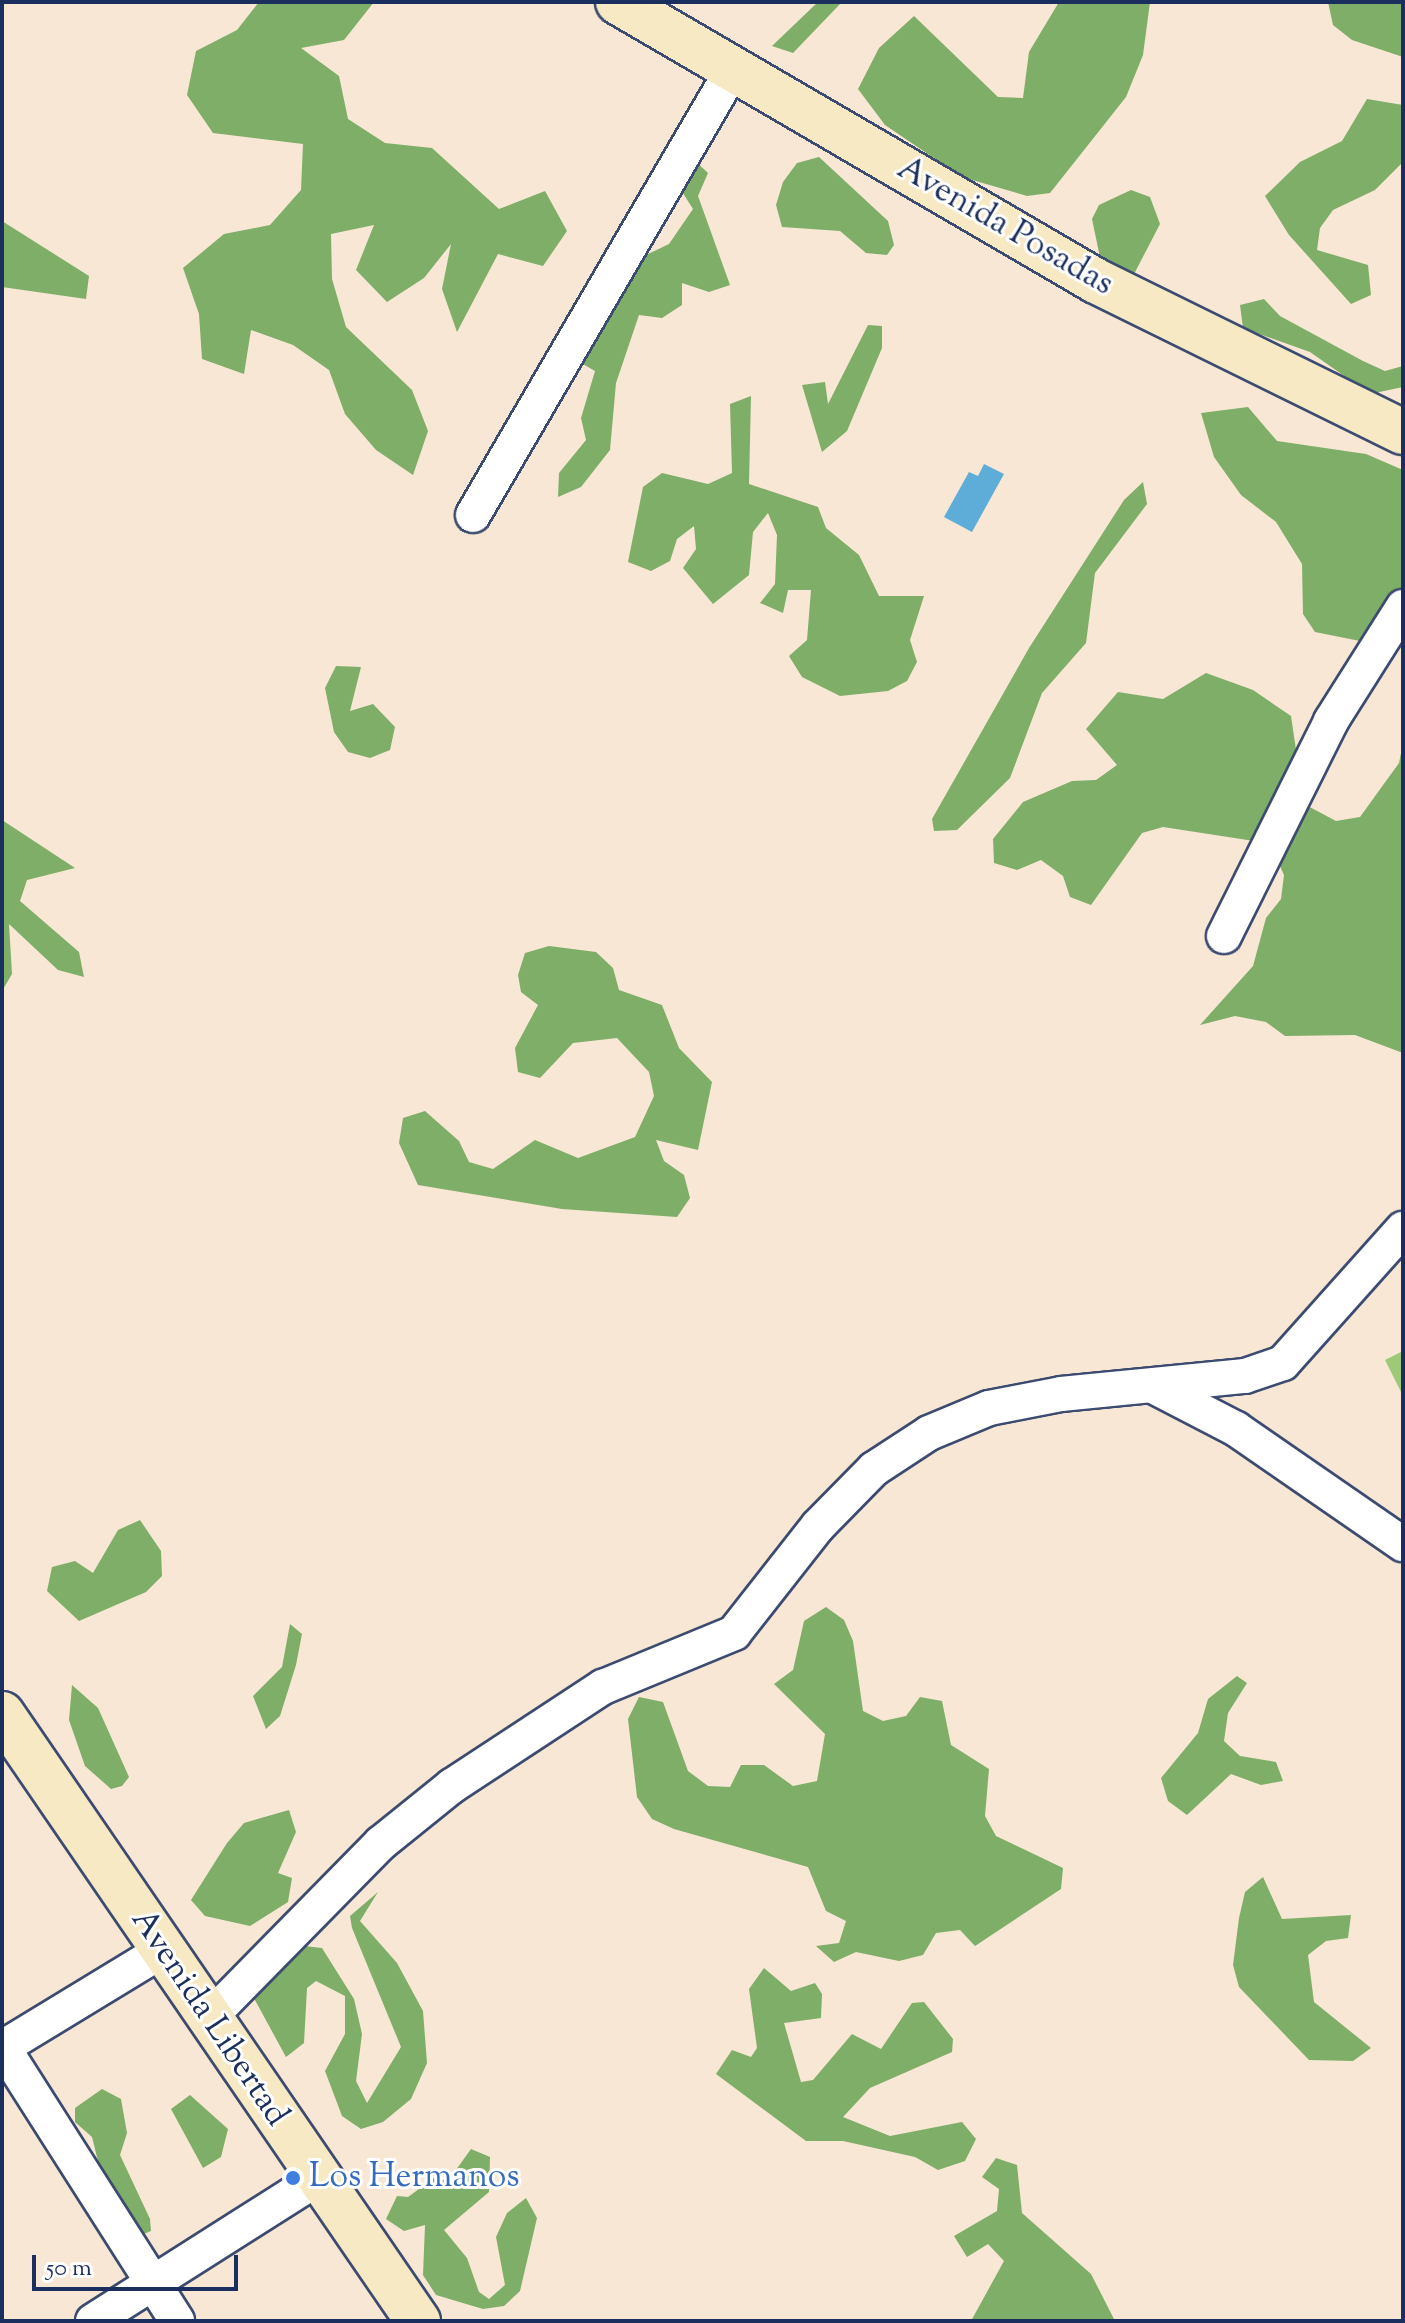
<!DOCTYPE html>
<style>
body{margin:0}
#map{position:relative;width:1405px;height:2323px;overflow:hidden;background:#f8e7d4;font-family:"Sorts Mill Goudy",serif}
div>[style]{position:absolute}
.green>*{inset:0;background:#9eca77}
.forest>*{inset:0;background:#7eae68}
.water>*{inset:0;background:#5eadd8}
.roads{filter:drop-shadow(2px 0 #3c4b70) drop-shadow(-2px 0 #3c4b70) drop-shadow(0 2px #3c4b70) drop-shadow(0 -2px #3c4b70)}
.street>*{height:34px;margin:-17px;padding:0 17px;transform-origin:17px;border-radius:17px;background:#fff}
.secondary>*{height:44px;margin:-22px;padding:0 22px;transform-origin:22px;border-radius:22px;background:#f6e9c3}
.dots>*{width:22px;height:22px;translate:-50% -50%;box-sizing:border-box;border:4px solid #fff;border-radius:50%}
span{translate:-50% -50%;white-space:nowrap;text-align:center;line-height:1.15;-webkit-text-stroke:6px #fff;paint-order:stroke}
.street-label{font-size:34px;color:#1b2f5e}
.shop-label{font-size:34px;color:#366cbe}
.left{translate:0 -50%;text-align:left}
.frame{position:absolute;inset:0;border:4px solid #1b2f5e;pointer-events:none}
.scale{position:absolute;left:32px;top:2255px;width:206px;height:36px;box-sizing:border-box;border:4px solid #1b2f5e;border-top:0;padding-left:10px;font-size:24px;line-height:28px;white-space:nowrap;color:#1b2f5e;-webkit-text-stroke:6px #fff;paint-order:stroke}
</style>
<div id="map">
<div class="green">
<div style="clip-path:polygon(1403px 1351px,1403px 1396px,1385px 1360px)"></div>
</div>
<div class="forest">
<div style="clip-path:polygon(259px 2px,374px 2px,344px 40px,301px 48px,339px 76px,348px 119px,385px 143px,432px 148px,499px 209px,545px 191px,567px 231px,543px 266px,498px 254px,457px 332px,442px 289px,451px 244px,424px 278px,387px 302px,356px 270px,374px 225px,331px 234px,332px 279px,346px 327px,412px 390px,428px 431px,413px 475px,376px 450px,345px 414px,329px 370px,293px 345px,251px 330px,244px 374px,202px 359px,199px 314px,183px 268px,224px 234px,270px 225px,301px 190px,303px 144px,213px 133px,187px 95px,196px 51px,237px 30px)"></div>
<div style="clip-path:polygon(818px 2px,842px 2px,793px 53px,772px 46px)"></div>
<div style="clip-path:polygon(1059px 2px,1150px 2px,1143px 55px,1126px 97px,1050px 193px,1027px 196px,962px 177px,885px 125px,858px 89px,879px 48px,914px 16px,998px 97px,1023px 98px,1029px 52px)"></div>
<div style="clip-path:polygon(1328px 2px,1403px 2px,1403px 57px,1352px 40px,1333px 25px)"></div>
<div style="clip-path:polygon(1367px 99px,1403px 105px,1403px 162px,1375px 190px,1333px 210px,1320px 228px,1317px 250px,1368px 265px,1371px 295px,1351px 304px,1289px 235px,1265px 196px,1300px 162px,1342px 141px)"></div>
<div style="clip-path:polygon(691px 157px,708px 173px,698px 196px,730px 285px,709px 292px,682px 283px,682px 305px,662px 318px,639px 315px,616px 383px,610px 450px,581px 487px,558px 497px,559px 473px,586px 440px,581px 418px,595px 371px,576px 360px,586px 340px,604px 329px,603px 303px,646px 255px,669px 244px,693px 209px,681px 190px)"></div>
<div style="clip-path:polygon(819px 157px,888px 221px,894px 245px,887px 255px,866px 253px,840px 231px,782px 227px,776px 205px,783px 182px,797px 163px)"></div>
<div style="clip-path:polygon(1131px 190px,1150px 197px,1160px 224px,1133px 276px,1102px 267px,1092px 219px,1099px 205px)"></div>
<div style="clip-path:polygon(2px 221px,89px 276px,86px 299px,2px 287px)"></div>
<div style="clip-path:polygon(1264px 299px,1280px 316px,1363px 361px,1385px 371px,1403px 366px,1403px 387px,1370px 394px,1310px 352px,1243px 328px,1240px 305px)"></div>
<div style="clip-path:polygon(868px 325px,882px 326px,882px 348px,847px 431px,822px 452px,802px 385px,825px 382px,828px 404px)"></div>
<div style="clip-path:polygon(751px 396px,749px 484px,818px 507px,826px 528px,859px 555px,879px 596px,924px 596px,910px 640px,917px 662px,907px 681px,888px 691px,840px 696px,802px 677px,789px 656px,807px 640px,811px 590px,788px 590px,783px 613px,760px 603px,775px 584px,777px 535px,768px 513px,753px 532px,749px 575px,713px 604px,683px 568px,696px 549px,694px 526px,677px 539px,670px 561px,651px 571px,628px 562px,643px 487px,662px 473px,708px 484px,732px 473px,730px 404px)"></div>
<div style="clip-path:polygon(1248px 407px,1277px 441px,1366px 454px,1403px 470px,1403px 627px,1360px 641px,1315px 632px,1303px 614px,1302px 564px,1276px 522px,1241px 495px,1214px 457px,1201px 413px)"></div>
<div style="clip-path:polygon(1143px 482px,1147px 504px,1095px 573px,1086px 643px,1042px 693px,1010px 778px,957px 830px,934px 831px,932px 819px,1029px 648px,1124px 500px)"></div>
<div style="clip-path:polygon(336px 666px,361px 667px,350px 711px,373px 704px,395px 727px,390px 750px,370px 758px,348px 752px,334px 732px,325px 688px)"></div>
<div style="clip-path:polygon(1206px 673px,1253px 690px,1291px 716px,1304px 804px,1336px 821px,1360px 817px,1399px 763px,1403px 743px,1403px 1053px,1355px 1035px,1285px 1036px,1266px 1022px,1235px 1016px,1200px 1025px,1253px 966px,1266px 918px,1281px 899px,1284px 875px,1274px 853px,1254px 841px,1163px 827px,1142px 833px,1091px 905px,1070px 897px,1063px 876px,1041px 860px,1017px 870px,994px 863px,993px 839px,1023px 802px,1072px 781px,1096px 780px,1117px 765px,1086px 729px,1118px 692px,1163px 699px)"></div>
<div style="clip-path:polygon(2px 820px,75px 868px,27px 880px,20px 901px,79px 952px,84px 977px,58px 970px,9px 924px,12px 974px,2px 991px)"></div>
<div style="clip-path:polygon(549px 946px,596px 952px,613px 968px,619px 990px,662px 1005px,679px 1048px,712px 1082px,698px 1150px,656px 1140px,664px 1161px,684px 1175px,690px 1198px,677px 1217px,562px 1209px,418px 1185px,399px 1143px,403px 1118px,425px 1111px,459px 1141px,469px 1162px,493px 1169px,535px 1140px,578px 1158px,635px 1137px,654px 1096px,649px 1072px,617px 1038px,573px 1043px,540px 1078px,518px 1072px,515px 1048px,538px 1005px,521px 992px,518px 975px,525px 953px)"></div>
<div style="clip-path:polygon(140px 1520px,161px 1551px,162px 1576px,146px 1592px,79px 1621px,47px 1591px,52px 1567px,75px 1561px,93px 1573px,118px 1530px)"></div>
<div style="clip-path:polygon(826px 1607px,844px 1620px,853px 1641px,863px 1711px,883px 1721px,906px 1716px,920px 1697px,942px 1701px,951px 1745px,989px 1769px,985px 1816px,996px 1836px,1063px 1868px,1061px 1889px,975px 1946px,960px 1930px,936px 1933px,923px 1955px,899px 1961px,856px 1952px,834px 1962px,816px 1946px,839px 1943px,846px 1921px,826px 1911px,808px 1867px,674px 1829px,652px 1819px,637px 1797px,628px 1719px,639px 1697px,663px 1702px,688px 1771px,708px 1786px,730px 1787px,741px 1765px,764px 1765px,793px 1786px,817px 1781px,825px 1734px,774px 1684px,793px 1670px,804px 1621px)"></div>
<div style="clip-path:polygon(290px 1624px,302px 1634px,296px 1665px,280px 1716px,266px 1729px,253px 1696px,282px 1667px)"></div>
<div style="clip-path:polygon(1237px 1676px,1247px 1683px,1228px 1713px,1224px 1741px,1240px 1756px,1276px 1762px,1283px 1781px,1261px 1785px,1231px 1774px,1187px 1815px,1168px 1801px,1161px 1778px,1198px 1733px,1208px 1699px)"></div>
<div style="clip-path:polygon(72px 1685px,98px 1708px,129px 1777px,122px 1786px,111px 1789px,85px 1766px,69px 1720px)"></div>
<div style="clip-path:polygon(289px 1810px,296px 1832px,278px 1873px,292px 1878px,288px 1902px,250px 1926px,205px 1916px,191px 1900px,227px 1843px,244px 1823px)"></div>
<div style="clip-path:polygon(1263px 1877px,1282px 1919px,1351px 1915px,1348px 1938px,1326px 1941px,1308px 1955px,1314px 2002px,1371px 2048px,1353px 2061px,1309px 2060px,1239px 1987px,1233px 1965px,1239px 1918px,1245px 1892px)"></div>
<div style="clip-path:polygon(378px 1892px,360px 1921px,397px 1963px,423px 2011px,427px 2063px,411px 2099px,383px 2122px,361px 2129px,342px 2116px,325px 2071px,345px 2034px,345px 1996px,316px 1981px,307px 1988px,304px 2043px,286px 2057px,250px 1991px,296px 1945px,322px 1948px,354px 1999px,362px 2034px,356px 2081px,367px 2103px,401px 2047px,352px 1928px,350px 1916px)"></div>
<div style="clip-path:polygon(764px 1968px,791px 1991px,815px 1983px,822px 1994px,821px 2018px,784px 2023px,801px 2082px,813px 2080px,852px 2034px,881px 2049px,912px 2003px,924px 2002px,953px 2039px,952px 2052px,870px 2088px,843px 2117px,890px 2136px,962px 2122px,976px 2139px,965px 2161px,938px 2170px,915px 2157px,843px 2141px,806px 2141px,716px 2074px,732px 2050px,751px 2057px,757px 2048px,749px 1989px)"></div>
<div style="clip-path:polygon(102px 2089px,121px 2099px,127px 2133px,120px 2155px,150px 2219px,151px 2231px,139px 2236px,106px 2193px,92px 2137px,75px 2122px,75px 2108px)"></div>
<div style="clip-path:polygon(190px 2095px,228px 2129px,221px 2157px,203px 2168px,171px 2109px)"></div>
<div style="clip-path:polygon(471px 2149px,490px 2157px,489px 2192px,444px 2230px,467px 2258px,479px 2292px,489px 2299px,505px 2285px,496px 2237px,507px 2213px,526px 2198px,537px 2218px,520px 2291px,504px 2306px,483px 2309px,436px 2295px,423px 2275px,425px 2225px,404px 2231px,386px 2219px,397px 2196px,408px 2197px,434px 2178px,448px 2181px)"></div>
<div style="clip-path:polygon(996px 2158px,1017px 2165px,1022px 2213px,1091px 2274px,1115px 2321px,971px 2321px,1004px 2261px,988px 2244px,967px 2257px,954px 2236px,997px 2211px,999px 2189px,982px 2177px)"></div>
</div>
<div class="water">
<div style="clip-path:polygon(984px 464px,1004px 474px,972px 532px,944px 517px,969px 472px,978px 476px)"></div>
</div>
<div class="roads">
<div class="street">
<div style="left:473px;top:515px;width:516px;rotate:-59.76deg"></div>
<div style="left:1224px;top:936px;width:240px;rotate:-63.5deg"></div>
<div style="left:1331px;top:721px;width:135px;rotate:-57.7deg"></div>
<div style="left:1155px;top:1387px;width:91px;rotate:27.4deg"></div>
<div style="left:1236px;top:1429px;width:203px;rotate:34.6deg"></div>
<div style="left:209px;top:2018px;width:245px;rotate:-45.5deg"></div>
<div style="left:381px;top:1843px;width:91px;rotate:-38.8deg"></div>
<div style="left:452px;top:1786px;width:181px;rotate:-33.3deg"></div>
<div style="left:603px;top:1687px;width:142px;rotate:-22.4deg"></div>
<div style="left:734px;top:1633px;width:136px;rotate:-51.9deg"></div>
<div style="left:818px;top:1526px;width:80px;rotate:-45.5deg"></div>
<div style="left:874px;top:1469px;width:66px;rotate:-33.2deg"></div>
<div style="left:929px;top:1433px;width:65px;rotate:-22.6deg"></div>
<div style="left:989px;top:1408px;width:73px;rotate:-11deg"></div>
<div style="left:1061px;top:1394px;width:185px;rotate:-5.6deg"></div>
<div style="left:1245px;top:1376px;width:40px;rotate:-18.9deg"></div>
<div style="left:1283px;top:1363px;width:180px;rotate:-48.2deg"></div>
<div style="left:2px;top:2046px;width:326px;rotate:57.5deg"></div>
<div style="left:2px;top:2048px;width:188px;rotate:-31.3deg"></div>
<div style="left:93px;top:2321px;width:267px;rotate:-32.4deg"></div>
</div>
<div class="secondary">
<div style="left:618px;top:2px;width:553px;rotate:30.27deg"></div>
<div style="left:1096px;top:281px;width:342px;rotate:26.2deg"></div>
<div style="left:2px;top:1714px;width:736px;rotate:55.58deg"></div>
</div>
</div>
<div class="dots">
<div style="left:293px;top:2178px;background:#3f7fe0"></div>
</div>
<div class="street-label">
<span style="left:1005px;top:227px;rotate:30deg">Avenida Posadas</span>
<span style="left:209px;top:2018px;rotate:56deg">Avenida Libertad</span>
</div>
<div class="shop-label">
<span class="left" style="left:309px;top:2178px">Los Hermanos</span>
</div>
<div class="frame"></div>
<div class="scale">50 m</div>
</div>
